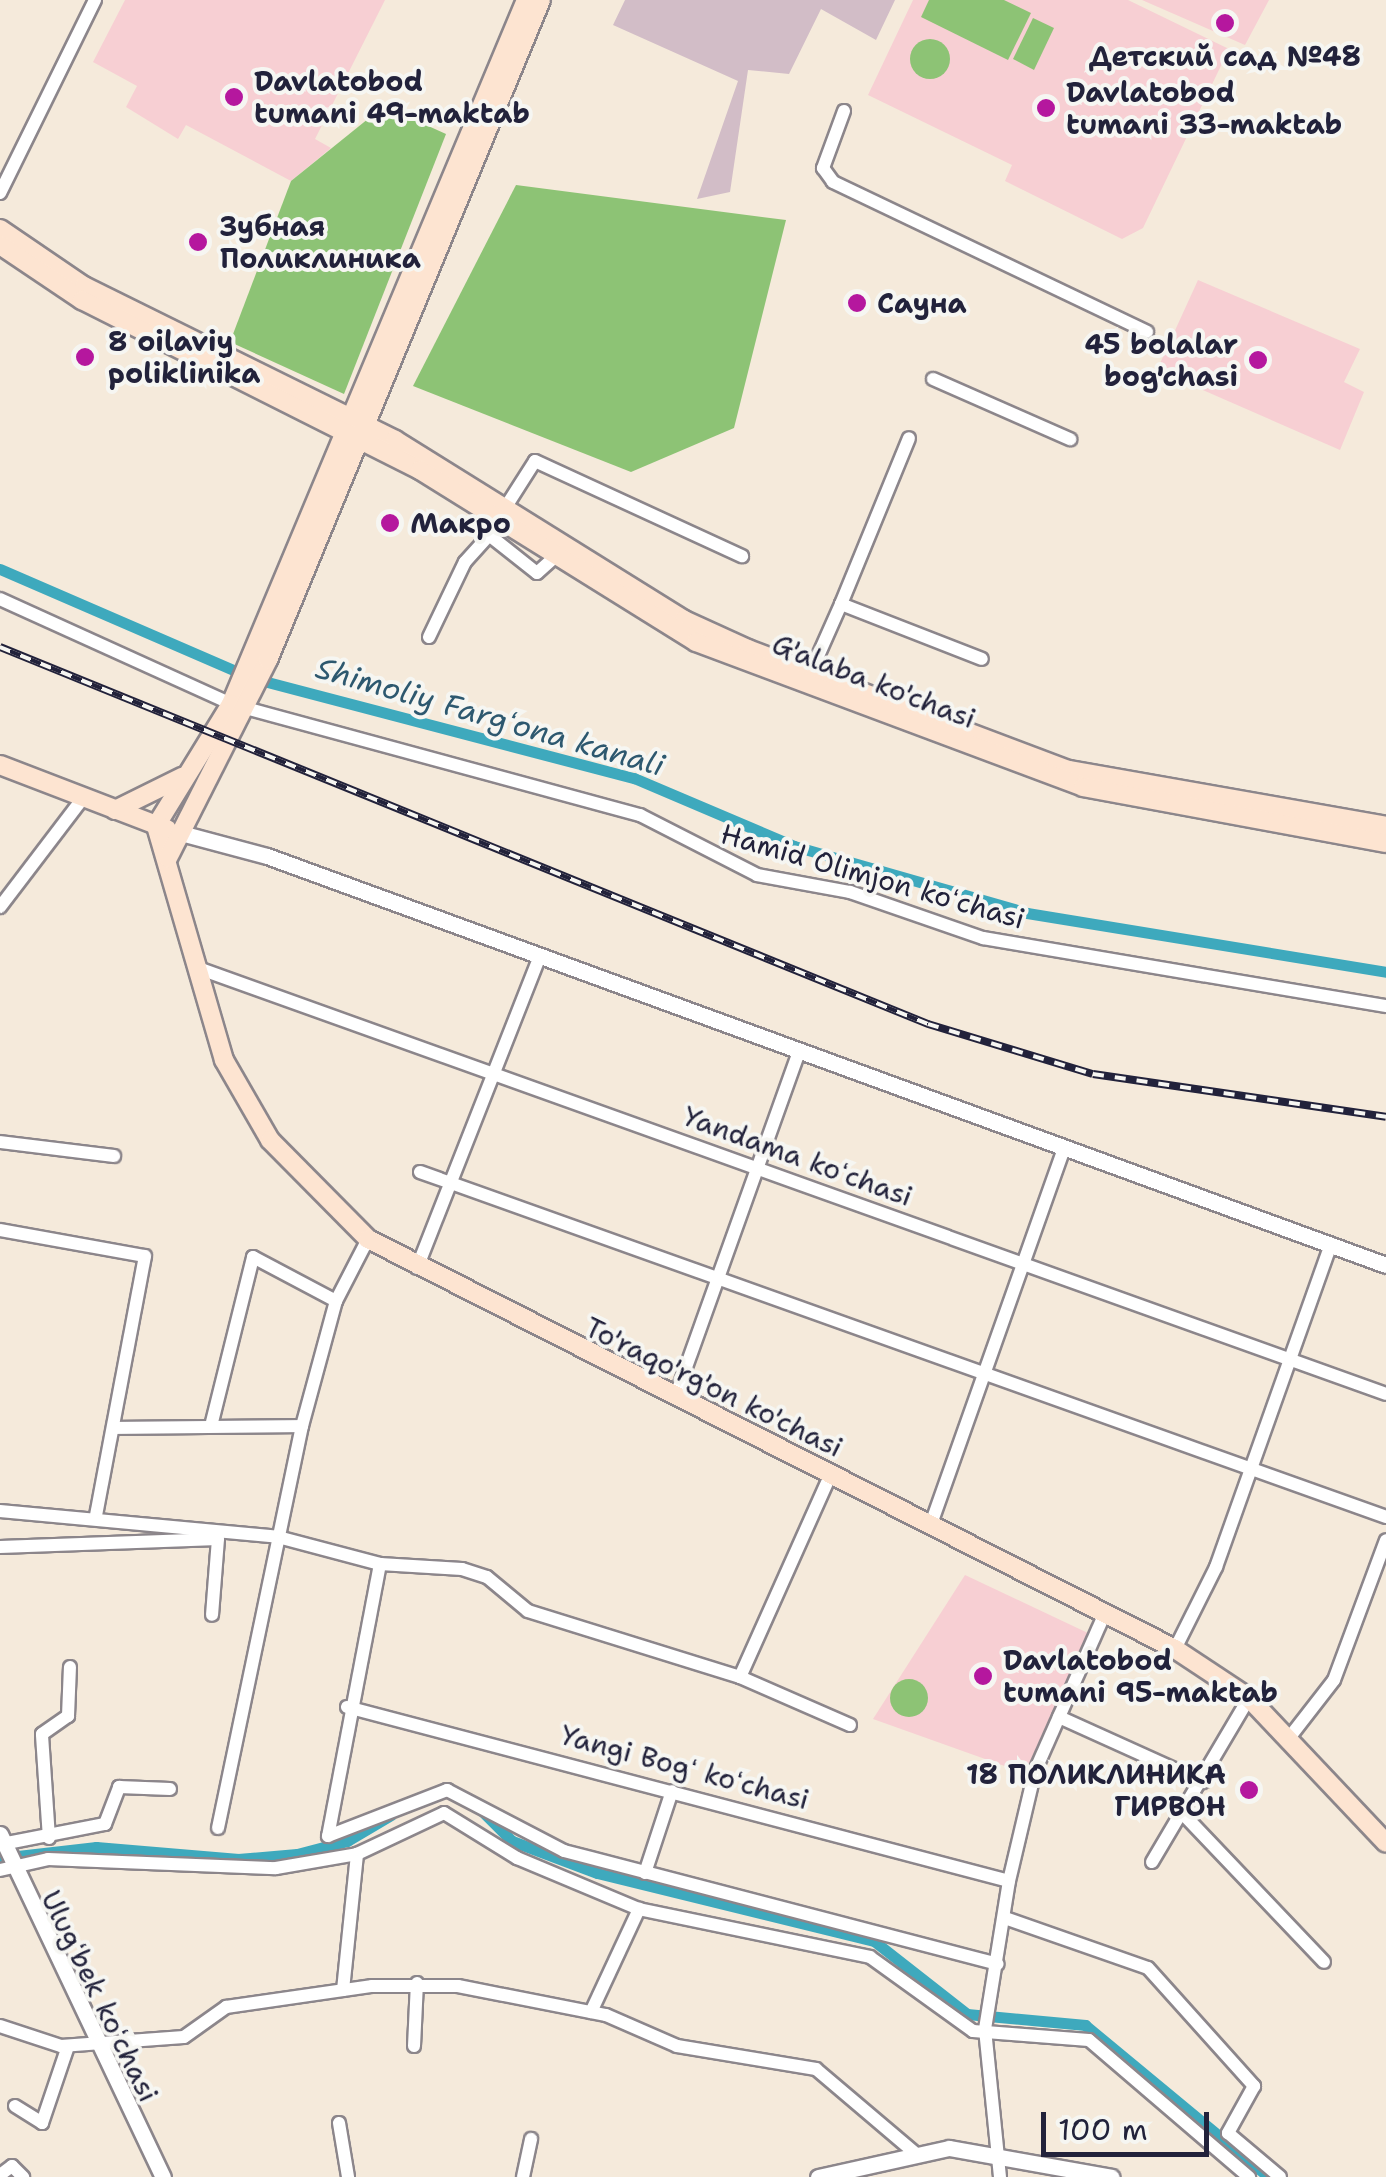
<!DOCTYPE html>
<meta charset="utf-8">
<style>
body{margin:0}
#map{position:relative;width:1386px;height:2177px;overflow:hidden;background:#f5eadb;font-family:"Shantell Sans",sans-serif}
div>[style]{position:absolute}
.built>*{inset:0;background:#f7cfd3}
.industrial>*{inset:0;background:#d2bdc7}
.green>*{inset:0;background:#8dc375}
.round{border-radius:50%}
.canal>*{height:11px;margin:-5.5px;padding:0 5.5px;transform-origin:5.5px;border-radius:5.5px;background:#3ea9bd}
.roads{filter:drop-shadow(2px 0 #8c868b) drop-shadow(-2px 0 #8c868b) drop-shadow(0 2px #8c868b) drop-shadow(0 -2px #8c868b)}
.minor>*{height:12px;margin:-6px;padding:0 6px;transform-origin:6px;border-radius:6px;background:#fff}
.tertiary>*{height:15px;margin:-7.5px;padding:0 7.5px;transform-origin:7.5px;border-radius:7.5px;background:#fff}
.secondary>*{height:18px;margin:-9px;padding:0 9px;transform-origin:9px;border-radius:9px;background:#fde4d1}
.rail>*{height:8px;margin-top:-4px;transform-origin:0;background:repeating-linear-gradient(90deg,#f6f6f2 0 11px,#22223b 0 22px);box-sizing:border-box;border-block:2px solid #22223b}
.dots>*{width:28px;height:28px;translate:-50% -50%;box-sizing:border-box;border:5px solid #f6f6f2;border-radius:50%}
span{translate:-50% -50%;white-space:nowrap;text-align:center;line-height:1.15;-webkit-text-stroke:8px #f6f6f2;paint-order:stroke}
.poi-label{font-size:28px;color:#22223b;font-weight:700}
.left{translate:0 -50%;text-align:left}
.right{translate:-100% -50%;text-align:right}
.street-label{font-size:28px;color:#22223b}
.water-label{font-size:30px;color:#2d586f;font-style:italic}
.scale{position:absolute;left:1041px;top:2112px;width:168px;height:45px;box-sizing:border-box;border:5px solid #22223b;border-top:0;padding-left:12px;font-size:30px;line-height:35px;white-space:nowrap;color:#22223b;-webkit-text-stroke:8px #f6f6f2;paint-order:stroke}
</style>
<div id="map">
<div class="built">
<div style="clip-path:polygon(125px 0,385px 0,315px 139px,331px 148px,291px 181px,186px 125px,178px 139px,126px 107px,137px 86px,93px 62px)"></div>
<div style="clip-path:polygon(913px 0,1128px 0,1229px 49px,1143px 228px,1122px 239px,1005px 181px,1012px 165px,868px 95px)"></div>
<div style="clip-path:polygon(1142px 0,1269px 0,1245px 45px)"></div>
<div style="clip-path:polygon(1198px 280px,1360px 349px,1344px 382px,1364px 392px,1340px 450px,1157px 370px)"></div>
<div style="clip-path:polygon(965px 1575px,1090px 1634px,1027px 1774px,873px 1719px)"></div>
</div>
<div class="industrial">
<div style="clip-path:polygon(625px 0,895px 0,876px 40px,821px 9px,789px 74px,748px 70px,730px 192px,697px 199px,738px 81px,613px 25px)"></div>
</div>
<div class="green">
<div style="clip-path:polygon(929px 0,1004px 0,1031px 13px,1008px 60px,921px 17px)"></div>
<div style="clip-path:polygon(1033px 18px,1054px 28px,1034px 70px,1013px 59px)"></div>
<div class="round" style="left:910px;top:39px;width:40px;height:40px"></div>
<div style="clip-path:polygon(384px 106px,446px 134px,344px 394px,230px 342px,291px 181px)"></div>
<div style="clip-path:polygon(516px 185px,786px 220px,734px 428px,631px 472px,413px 386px)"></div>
<div class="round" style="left:890px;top:1679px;width:38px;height:38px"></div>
</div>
<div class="canal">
<div style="left:0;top:569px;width:275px;rotate:23.4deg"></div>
<div style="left:252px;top:678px;width:395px;rotate:14.7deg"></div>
<div style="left:634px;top:778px;width:174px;rotate:23deg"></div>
<div style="left:794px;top:846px;width:242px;rotate:16deg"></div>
<div style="left:1027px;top:913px;width:364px;rotate:9.3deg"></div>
<div style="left:480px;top:1809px;width:45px;rotate:45deg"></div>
<div style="left:512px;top:1841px;width:91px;rotate:20.6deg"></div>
<div style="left:597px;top:1873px;width:285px;rotate:13.8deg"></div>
<div style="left:874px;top:1941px;width:118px;rotate:38.1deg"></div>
<div style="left:967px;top:2014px;width:119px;rotate:5.3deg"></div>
<div style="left:1085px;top:2025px;width:239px;rotate:39.6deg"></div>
<div style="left:0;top:1858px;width:97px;rotate:-6.5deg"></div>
<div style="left:96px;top:1847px;width:143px;rotate:4.8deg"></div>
<div style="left:238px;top:1859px;width:59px;rotate:-4.8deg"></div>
<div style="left:297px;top:1854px;width:52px;rotate:-14.6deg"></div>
<div style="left:347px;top:1841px;width:51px;rotate:-30.6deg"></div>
</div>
<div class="roads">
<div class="minor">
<div style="left:844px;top:111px;width:61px;rotate:110.2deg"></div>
<div style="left:823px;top:168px;width:17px;rotate:54deg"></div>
<div style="left:833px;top:182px;width:348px;rotate:25.5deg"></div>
<div style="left:0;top:193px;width:215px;rotate:-63.8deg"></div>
<div style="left:933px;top:379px;width:150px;rotate:23.7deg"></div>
<div style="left:507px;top:505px;width:52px;rotate:-57.5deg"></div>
<div style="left:535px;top:461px;width:228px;rotate:24.7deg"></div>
<div style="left:499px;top:517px;width:21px;rotate:119deg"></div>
<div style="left:489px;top:535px;width:61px;rotate:38.4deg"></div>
<div style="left:537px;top:573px;width:31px;rotate:-42deg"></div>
<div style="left:0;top:599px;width:254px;rotate:24.4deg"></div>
<div style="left:231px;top:704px;width:424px;rotate:15.2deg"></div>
<div style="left:640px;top:815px;width:131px;rotate:27.1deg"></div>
<div style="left:757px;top:875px;width:95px;rotate:10.4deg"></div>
<div style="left:850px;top:892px;width:141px;rotate:19.1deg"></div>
<div style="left:983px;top:938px;width:409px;rotate:9.6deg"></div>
<div style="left:841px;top:604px;width:179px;rotate:-67.7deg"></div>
<div style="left:429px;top:637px;width:83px;rotate:-64.4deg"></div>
<div style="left:465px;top:562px;width:36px;rotate:-48deg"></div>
<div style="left:810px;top:674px;width:77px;rotate:-66.1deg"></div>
<div style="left:841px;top:604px;width:151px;rotate:21.3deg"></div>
<div style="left:0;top:907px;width:137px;rotate:-52.7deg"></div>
<div style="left:195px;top:967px;width:1265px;rotate:19.72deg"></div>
<div style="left:0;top:1142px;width:115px;rotate:7deg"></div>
<div style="left:420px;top:1172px;width:1026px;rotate:19.65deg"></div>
<div style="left:0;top:1230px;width:147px;rotate:10.2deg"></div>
<div style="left:145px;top:1256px;width:264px;rotate:100.7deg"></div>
<div style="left:417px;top:1268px;width:332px;rotate:-68.5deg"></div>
<div style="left:675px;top:1398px;width:365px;rotate:-70.3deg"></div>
<div style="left:212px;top:1422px;width:170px;rotate:-76deg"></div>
<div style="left:253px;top:1257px;width:94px;rotate:27.9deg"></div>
<div style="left:115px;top:1428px;width:187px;rotate:-0.6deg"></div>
<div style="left:0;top:1511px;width:279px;rotate:5.3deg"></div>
<div style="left:278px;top:1537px;width:106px;rotate:14.8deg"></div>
<div style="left:380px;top:1564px;width:82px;rotate:3.5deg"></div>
<div style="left:462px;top:1569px;width:26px;rotate:18deg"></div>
<div style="left:487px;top:1577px;width:53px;rotate:39.7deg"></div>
<div style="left:528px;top:1611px;width:222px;rotate:17.3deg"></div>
<div style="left:740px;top:1677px;width:120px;rotate:23.6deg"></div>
<div style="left:931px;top:1524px;width:399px;rotate:-70.5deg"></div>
<div style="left:0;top:1547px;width:218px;rotate:-2.1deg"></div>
<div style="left:218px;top:1539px;width:76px;rotate:94.5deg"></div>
<div style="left:380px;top:1564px;width:277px;rotate:100.8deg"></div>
<div style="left:328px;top:1836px;width:128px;rotate:-21.1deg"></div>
<div style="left:447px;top:1790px;width:132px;rotate:27.5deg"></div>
<div style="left:564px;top:1851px;width:448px;rotate:14.6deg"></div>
<div style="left:1175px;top:1649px;width:92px;rotate:-63.4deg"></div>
<div style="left:1216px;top:1567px;width:343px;rotate:-70.4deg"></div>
<div style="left:740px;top:1677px;width:220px;rotate:-65.9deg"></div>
<div style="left:347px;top:1707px;width:684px;rotate:14.73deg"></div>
<div style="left:1059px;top:1717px;width:158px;rotate:24.3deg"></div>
<div style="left:1289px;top:1738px;width:73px;rotate:-52.2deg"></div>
<div style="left:1334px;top:1680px;width:149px;rotate:-69.6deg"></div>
<div style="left:1186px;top:1817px;width:200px;rotate:46.4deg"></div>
<div style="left:218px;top:1828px;width:411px;rotate:-78.2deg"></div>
<div style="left:302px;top:1426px;width:130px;rotate:-74.8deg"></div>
<div style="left:336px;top:1301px;width:70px;rotate:-62.7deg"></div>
<div style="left:49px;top:1838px;width:104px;rotate:-93.9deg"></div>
<div style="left:42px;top:1734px;width:32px;rotate:-35deg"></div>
<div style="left:68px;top:1716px;width:49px;rotate:-87.7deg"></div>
<div style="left:2px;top:1844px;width:105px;rotate:-11deg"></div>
<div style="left:105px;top:1824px;width:40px;rotate:-69deg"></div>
<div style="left:119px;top:1787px;width:51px;rotate:2.2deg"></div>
<div style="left:1152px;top:1862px;width:191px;rotate:-59.4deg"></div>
<div style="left:0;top:1870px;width:49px;rotate:-12.9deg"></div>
<div style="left:48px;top:1859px;width:228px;rotate:2.3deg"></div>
<div style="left:276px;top:1868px;width:82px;rotate:-9.8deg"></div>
<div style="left:357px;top:1854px;width:96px;rotate:-25.2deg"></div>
<div style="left:444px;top:1813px;width:86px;rotate:31.7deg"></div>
<div style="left:517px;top:1858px;width:132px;rotate:22.7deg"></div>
<div style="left:639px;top:1909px;width:236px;rotate:11.7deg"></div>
<div style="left:870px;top:1957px;width:127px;rotate:35.7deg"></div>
<div style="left:973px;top:2031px;width:116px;rotate:4.4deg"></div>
<div style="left:1089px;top:2040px;width:211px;rotate:40.6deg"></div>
<div style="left:645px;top:1873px;width:86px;rotate:-71.8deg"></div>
<div style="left:1005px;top:1918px;width:151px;rotate:19.3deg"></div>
<div style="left:1148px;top:1968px;width:159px;rotate:48.1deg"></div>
<div style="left:1254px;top:2086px;width:54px;rotate:119deg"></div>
<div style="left:1228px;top:2133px;width:68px;rotate:40.2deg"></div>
<div style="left:343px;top:1990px;width:137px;rotate:-84.1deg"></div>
<div style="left:591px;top:2012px;width:114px;rotate:-65deg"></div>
<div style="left:0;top:2026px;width:64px;rotate:18.2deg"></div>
<div style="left:61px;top:2046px;width:123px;rotate:-4.2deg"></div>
<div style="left:184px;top:2037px;width:52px;rotate:-35.5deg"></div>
<div style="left:226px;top:2007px;width:148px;rotate:-8.2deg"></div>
<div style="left:372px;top:1986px;width:86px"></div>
<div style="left:458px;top:1986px;width:151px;rotate:11.1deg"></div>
<div style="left:606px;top:2015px;width:77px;rotate:23.6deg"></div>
<div style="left:677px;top:2046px;width:141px;rotate:9.4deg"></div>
<div style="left:816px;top:2069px;width:130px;rotate:40.3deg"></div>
<div style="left:414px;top:2046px;width:63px;rotate:-87.3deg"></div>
<div style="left:15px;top:2106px;width:32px;rotate:32deg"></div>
<div style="left:42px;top:2123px;width:81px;rotate:-71.3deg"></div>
<div style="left:339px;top:2123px;width:55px;rotate:80.5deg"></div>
<div style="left:0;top:2175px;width:15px;rotate:-37deg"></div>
<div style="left:12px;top:2166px;width:16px;rotate:45deg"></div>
<div style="left:523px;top:2177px;width:39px;rotate:-78deg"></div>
<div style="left:1000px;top:2177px;width:149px;rotate:-95.8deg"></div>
<div style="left:985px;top:2029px;width:150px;rotate:-80.8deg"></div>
<div style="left:1009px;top:1881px;width:113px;rotate:-76.7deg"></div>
<div style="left:1035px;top:1771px;width:173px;rotate:-66.1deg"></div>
</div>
<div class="tertiary">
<div style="left:177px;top:832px;width:93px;rotate:14.9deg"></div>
<div style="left:267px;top:856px;width:1191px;rotate:20.08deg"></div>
<div style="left:0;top:1834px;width:380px;rotate:64.6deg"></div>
<div style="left:818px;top:2177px;width:134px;rotate:-12.5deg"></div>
<div style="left:949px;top:2148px;width:165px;rotate:10.1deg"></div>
</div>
<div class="secondary">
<div style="left:526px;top:0;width:763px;rotate:112.74deg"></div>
<div style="left:231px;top:704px;width:143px;rotate:121.6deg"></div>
<div style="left:156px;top:826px;width:244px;rotate:73.8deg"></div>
<div style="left:224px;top:1060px;width:92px;rotate:60.1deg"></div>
<div style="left:270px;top:1140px;width:139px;rotate:45.3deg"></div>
<div style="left:368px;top:1239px;width:905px;rotate:26.93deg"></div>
<div style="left:1175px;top:1649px;width:89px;rotate:33.5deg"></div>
<div style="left:1249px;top:1698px;width:199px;rotate:46.6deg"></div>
<div style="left:0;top:229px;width:102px;rotate:34.2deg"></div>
<div style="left:84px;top:286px;width:347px;rotate:26.3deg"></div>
<div style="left:395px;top:440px;width:340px;rotate:31.9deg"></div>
<div style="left:684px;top:620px;width:70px;rotate:24.4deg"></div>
<div style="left:748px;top:649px;width:343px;rotate:20.7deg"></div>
<div style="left:1069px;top:770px;width:322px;rotate:10deg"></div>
<div style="left:0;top:245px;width:99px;rotate:33.9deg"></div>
<div style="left:82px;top:300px;width:378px;rotate:26.7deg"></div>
<div style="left:420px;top:470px;width:325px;rotate:31.9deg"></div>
<div style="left:696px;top:642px;width:413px;rotate:20.5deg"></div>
<div style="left:1083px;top:787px;width:308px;rotate:10.5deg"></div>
<div style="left:0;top:765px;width:179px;rotate:21deg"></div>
<div style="left:115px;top:810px;width:75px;rotate:-26.2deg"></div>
<div style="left:168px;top:858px;width:222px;rotate:-63.2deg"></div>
<div style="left:268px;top:660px;width:714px;rotate:-67.53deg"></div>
</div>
</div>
<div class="rail">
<div style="left:0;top:647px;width:1002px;rotate:22.11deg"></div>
<div style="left:928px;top:1024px;width:172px;rotate:16.9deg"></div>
<div style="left:1093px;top:1074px;width:296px;rotate:8.3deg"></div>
</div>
<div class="dots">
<div style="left:1225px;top:23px;background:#b5179e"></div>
<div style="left:234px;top:97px;background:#b5179e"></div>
<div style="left:1046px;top:108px;background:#b5179e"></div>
<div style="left:198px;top:242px;background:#b5179e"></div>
<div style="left:857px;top:303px;background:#b5179e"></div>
<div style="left:85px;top:357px;background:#b5179e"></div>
<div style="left:1258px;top:360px;background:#b5179e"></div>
<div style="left:390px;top:523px;background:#b5179e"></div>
<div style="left:983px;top:1676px;background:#b5179e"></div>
<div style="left:1249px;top:1790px;background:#b5179e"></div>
</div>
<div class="poi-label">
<span style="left:1225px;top:56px">Детский сад №48</span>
<span class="left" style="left:254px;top:97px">Davlatobod<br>tumani 49-maktab</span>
<span class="left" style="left:1066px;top:108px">Davlatobod<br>tumani 33-maktab</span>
<span class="left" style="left:220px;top:242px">Зубная<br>Поликлиника</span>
<span class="left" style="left:877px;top:303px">Сауна</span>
<span class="left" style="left:108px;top:357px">8 oilaviy<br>poliklinika</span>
<span class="right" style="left:1238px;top:360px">45 bolalar<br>bog'chasi</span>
<span class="left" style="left:410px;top:523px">Макро</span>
<span class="left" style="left:1003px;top:1676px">Davlatobod<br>tumani 95-maktab</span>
<span class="right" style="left:1226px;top:1790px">18 ПОЛИКЛИНИКА<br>ГИРВОН</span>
</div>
<div class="street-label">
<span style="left:874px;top:681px;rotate:21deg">G'alaba ko'chasi</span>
<span style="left:873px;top:876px;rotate:16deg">Hamid Olimjon koʻchasi</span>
<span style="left:798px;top:1156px;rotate:20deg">Yandama koʻchasi</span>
<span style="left:714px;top:1387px;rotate:26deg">To'raqo'rg'on ko'chasi</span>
<span style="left:685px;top:1767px;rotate:15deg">Yangi Bogʻ koʻchasi</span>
<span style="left:100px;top:1996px;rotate:64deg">Ulugʻbek koʻchasi</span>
</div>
<div class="water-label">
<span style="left:490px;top:717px;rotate:16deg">Shimoliy Fargʻona kanali</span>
</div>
<div class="scale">100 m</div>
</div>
